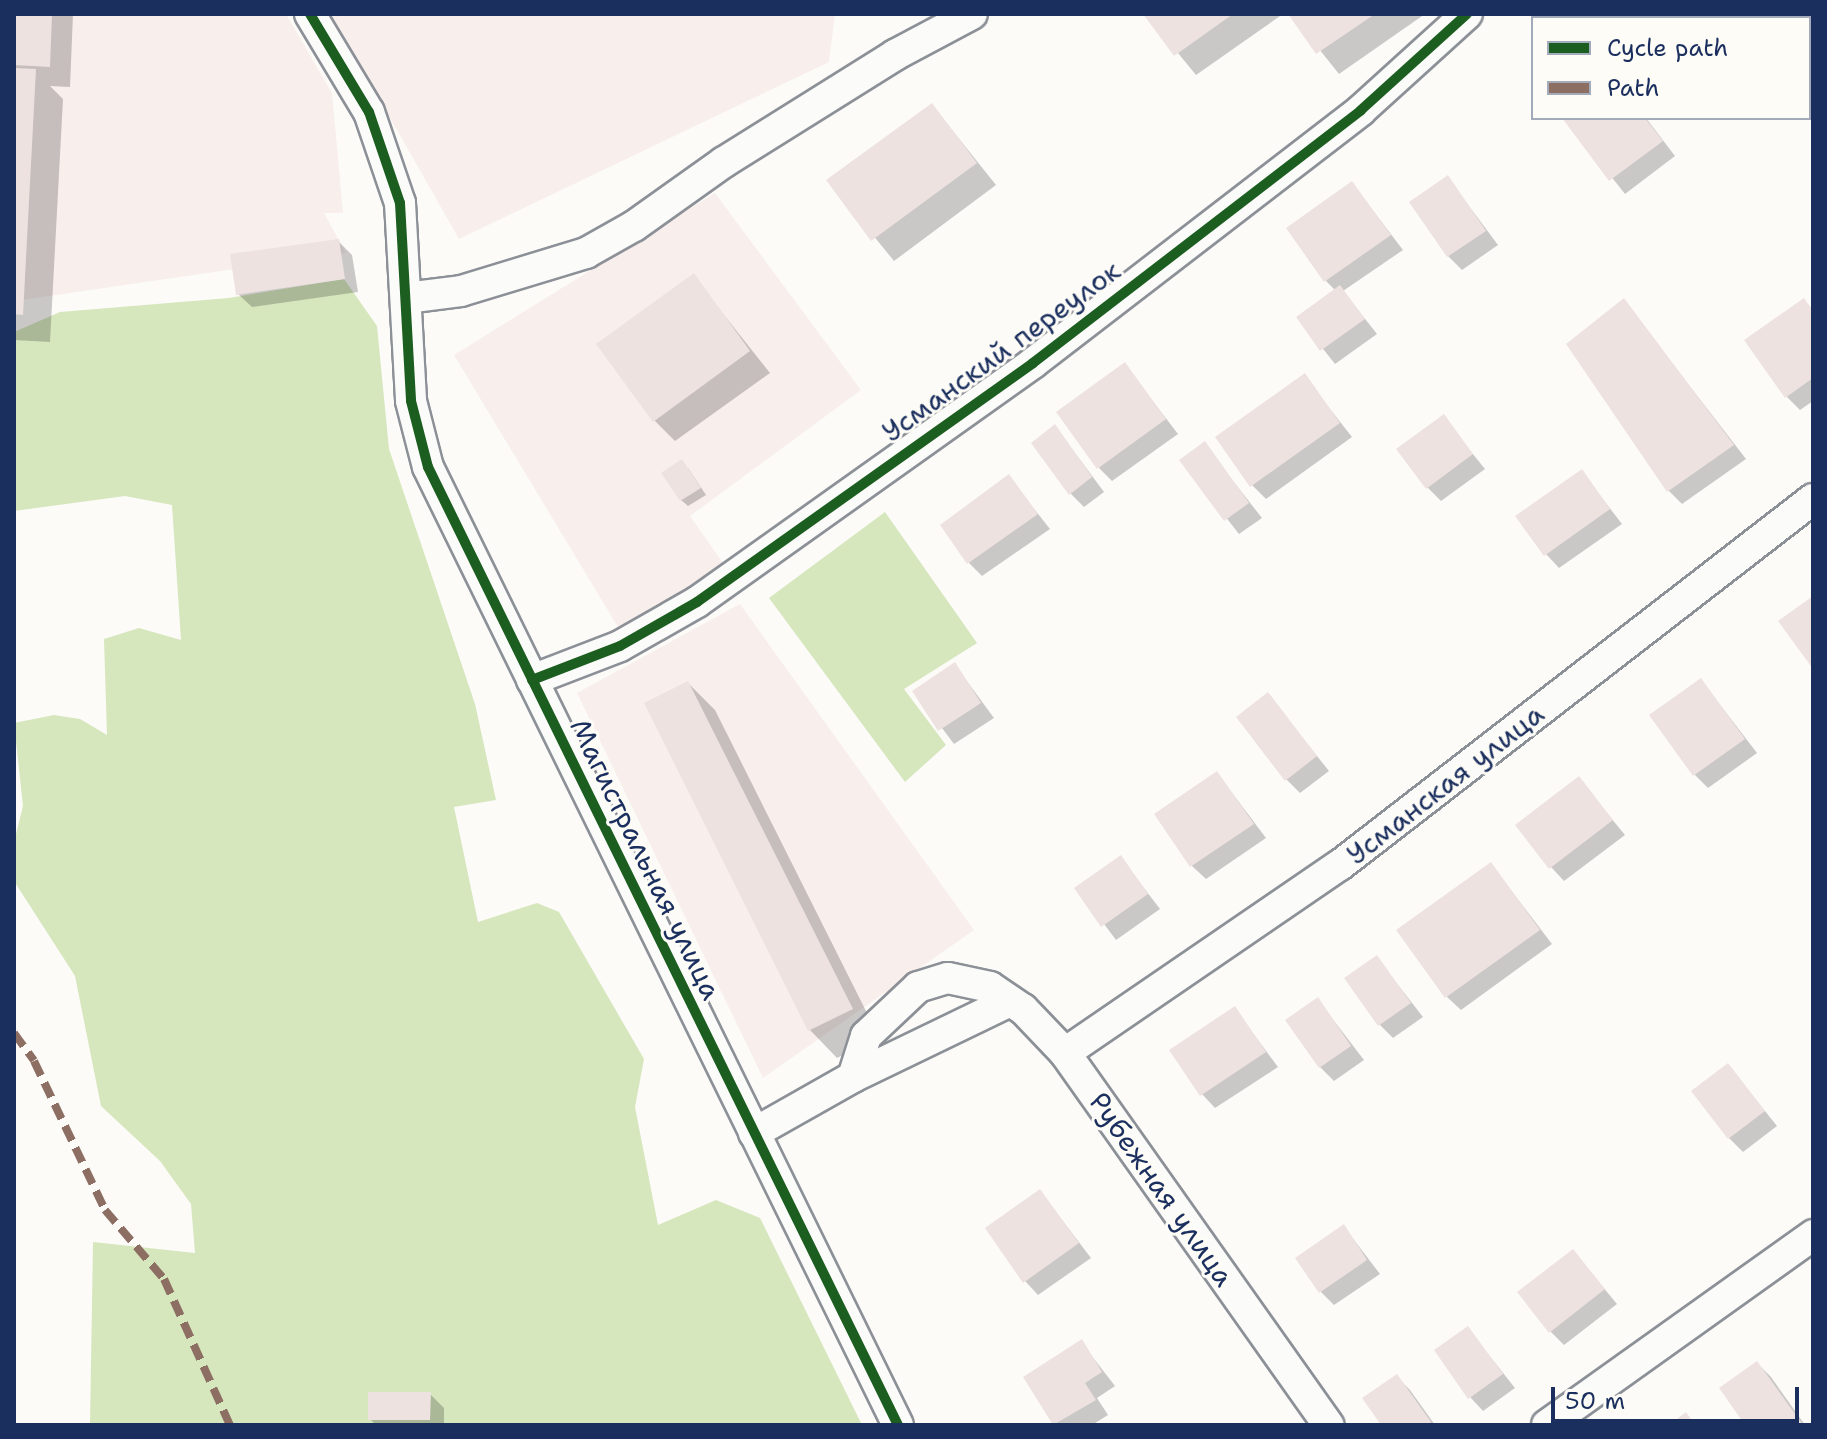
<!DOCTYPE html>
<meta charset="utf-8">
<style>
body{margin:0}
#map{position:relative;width:1827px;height:1439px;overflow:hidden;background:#fcfbf8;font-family:"Shantell Sans",sans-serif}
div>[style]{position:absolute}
.built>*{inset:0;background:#f8eeeb}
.green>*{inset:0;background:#d6e6bd}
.shadow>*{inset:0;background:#0003}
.building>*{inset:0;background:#eee2e1}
.roads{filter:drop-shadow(2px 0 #8c9097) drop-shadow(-2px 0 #8c9097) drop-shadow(0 2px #8c9097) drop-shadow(0 -2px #8c9097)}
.street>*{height:30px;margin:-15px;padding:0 15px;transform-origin:15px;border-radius:15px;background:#fbfbf9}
.quiet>*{height:8px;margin-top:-4px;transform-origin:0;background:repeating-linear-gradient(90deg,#8d6e63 0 16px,transparent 0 24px)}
.cycleway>*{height:10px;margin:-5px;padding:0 5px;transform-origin:5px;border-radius:5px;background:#1b5e20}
span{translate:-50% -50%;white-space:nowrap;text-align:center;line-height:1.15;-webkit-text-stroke:6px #fdfcf7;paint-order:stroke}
.street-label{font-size:28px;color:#1b2f5e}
.frame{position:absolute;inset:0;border:16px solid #1b2f5e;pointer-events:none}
.legend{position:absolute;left:1531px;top:16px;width:280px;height:104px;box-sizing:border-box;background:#fdfcf7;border:2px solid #a3aaba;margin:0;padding:10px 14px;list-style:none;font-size:24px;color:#1b2f5e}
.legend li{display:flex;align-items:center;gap:16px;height:40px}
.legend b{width:40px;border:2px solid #a3aaba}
.scale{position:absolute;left:1551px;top:1387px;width:248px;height:36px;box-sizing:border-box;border:4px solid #1b2f5e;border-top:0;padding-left:10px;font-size:24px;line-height:28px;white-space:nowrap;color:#1b2f5e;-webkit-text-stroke:6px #fdfcf7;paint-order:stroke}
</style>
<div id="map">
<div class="built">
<div style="clip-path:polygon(14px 14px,286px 14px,332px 93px,343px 213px,324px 213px,346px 253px,14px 301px)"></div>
<div style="clip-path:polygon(331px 14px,835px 14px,829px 62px,459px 239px)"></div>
<div style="clip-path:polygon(715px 193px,861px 390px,690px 516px,725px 566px,698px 588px,618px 627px,454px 355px)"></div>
<div style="clip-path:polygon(740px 604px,974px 930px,763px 1078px,577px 693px)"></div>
</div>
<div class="green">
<div style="clip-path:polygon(344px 279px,377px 326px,389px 449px,475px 704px,496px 800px,454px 807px,478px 922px,537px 903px,559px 912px,644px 1059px,635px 1107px,658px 1225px,716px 1200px,760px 1218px,862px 1425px,90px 1425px,93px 1242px,195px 1253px,191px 1204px,160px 1161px,101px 1106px,75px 976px,14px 881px,14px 842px,23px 806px,14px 723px,54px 715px,80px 719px,107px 735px,104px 639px,139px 628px,181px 640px,172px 505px,125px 496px,14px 511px,14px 332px,60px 312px,229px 298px)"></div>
<div style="clip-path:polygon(885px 512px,977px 643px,904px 689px,946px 745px,905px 782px,769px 598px)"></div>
</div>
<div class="shadow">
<div style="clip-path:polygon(14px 14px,73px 14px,70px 87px,50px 86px,63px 99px,50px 342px,14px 340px)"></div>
<div style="clip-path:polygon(1146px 14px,1283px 14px,1196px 75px)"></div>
<div style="clip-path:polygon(1291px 14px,1425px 14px,1339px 74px)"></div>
<div style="clip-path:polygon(1635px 14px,1708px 14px,1702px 18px)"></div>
<div style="clip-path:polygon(932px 105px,996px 185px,894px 261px,829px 181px)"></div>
<div style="clip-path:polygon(1565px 118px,1646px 118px,1675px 156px,1625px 194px)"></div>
<div style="clip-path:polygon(1448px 178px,1498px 245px,1462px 270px,1448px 256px)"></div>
<div style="clip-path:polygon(1352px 183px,1403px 250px,1343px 291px,1377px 334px,1335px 364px,1298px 317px,1336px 291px,1326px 281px)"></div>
<div style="clip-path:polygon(338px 241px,352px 255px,358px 292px,252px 307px,238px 294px)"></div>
<div style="clip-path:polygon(693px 276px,770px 373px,675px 441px,654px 420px)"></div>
<div style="clip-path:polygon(1624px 301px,1746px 459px,1682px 504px,1669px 491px)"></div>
<div style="clip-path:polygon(1804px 301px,1813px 310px,1813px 401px,1800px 410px,1787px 397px)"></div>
<div style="clip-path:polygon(1125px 365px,1178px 434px,1112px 481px,1099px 468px)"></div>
<div style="clip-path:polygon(1304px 376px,1352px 437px,1266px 499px,1252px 485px)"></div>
<div style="clip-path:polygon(1443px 417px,1485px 469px,1441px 501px,1427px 487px)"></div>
<div style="clip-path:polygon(1055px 426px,1104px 492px,1084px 507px,1070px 493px)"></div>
<div style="clip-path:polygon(1204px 444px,1262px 518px,1239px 534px,1182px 461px)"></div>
<div style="clip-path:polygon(688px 468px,706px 495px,688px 506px,681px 500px)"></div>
<div style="clip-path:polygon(1582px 472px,1622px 524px,1559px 568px,1546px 554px)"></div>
<div style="clip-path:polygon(1009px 477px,1050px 529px,982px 576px,969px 563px)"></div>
<div style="clip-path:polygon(955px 665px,994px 718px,954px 744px,915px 692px)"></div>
<div style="clip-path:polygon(1701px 680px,1757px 753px,1708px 788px,1694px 774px)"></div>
<div style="clip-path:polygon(688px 683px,715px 710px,879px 1037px,837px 1058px,810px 1030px,646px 704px)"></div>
<div style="clip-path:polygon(1268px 695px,1329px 771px,1300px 793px,1286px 779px)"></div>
<div style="clip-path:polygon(1217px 773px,1266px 838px,1206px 879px,1192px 866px)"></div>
<div style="clip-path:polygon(1579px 779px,1625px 835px,1564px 881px,1551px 867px)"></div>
<div style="clip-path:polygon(1121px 858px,1160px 909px,1116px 940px,1077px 888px)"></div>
<div style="clip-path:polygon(1491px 864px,1552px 944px,1461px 1010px,1447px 997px)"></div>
<div style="clip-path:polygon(1377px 958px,1423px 1017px,1393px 1038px,1380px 1025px)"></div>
<div style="clip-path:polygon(1318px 1000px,1364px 1060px,1334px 1081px,1320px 1067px)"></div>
<div style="clip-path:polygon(1235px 1009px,1278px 1067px,1215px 1108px,1202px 1094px)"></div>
<div style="clip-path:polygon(1728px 1065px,1777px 1126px,1743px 1152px,1729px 1138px)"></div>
<div style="clip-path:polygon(1040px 1191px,1091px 1258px,1038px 1295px,1025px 1281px)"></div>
<div style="clip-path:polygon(1344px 1227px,1380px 1274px,1334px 1305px,1320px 1291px)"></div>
<div style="clip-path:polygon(1573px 1251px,1617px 1304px,1564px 1345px,1550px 1331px)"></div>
<div style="clip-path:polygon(1468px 1329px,1515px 1388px,1483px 1411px,1470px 1397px)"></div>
<div style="clip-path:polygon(1081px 1342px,1115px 1386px,1097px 1398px,1108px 1415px,1092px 1425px,1056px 1425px,1026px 1378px)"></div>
<div style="clip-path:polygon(1757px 1363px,1771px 1377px,1805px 1425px,1748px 1425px)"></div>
<div style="clip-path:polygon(1397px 1377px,1410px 1390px,1435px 1425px,1384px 1425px)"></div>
<div style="clip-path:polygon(430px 1394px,444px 1408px,444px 1425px,376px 1425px,370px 1419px)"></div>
</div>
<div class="building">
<div style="clip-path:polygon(14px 14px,52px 14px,50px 67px,14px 65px)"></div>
<div style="clip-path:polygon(1143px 14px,1233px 14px,1174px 56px)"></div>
<div style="clip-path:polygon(1288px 14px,1375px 14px,1316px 54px)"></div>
<div style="clip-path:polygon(14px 68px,36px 69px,23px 315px,14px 314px)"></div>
<div style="clip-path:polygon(932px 103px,977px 163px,871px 241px,826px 180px)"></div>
<div style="clip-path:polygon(1562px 118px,1645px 118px,1663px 141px,1609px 181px)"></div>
<div style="clip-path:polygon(1448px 175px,1486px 231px,1447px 257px,1409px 202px)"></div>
<div style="clip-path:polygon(1352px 181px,1391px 235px,1324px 282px,1286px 228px)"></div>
<div style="clip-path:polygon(339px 239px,345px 279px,236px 295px,230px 254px)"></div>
<div style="clip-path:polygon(694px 273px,750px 351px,653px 422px,596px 344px)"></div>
<div style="clip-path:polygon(1340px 285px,1365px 319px,1320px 351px,1296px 317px)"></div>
<div style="clip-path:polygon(1624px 298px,1734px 445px,1667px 492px,1566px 344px)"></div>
<div style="clip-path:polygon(1804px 298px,1813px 311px,1813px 378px,1785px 398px,1744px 340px)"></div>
<div style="clip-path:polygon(1125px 362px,1166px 419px,1097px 469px,1056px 412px)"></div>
<div style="clip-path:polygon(1305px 373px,1340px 423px,1250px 487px,1215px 437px)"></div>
<div style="clip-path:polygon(1444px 414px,1473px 454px,1426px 489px,1396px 449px)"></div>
<div style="clip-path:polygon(1055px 424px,1092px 477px,1069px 495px,1031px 443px)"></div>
<div style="clip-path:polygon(1205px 441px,1249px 503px,1224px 521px,1179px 460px)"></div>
<div style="clip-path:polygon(682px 459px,701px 488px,680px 501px,661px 473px)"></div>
<div style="clip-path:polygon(1582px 469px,1610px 509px,1544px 556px,1515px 516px)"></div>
<div style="clip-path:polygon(1009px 474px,1038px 514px,967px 564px,940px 525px)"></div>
<div style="clip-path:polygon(1813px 596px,1813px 669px,1778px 621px)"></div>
<div style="clip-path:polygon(955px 662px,981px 703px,938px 731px,912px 691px)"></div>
<div style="clip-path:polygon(1701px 678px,1745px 739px,1693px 776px,1649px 715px)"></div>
<div style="clip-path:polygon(688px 681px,853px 1009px,808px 1031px,644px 703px)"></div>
<div style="clip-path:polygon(1268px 692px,1317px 756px,1285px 781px,1236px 717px)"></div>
<div style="clip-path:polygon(1217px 771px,1254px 824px,1190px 867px,1154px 814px)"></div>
<div style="clip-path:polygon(1579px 776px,1613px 820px,1549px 869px,1515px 825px)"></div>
<div style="clip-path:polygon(1121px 855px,1148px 894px,1101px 927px,1074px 888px)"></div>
<div style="clip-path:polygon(1491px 862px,1540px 930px,1445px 998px,1396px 930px)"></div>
<div style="clip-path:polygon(1377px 955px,1411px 1003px,1378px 1026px,1344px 978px)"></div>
<div style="clip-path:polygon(1318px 997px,1351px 1046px,1319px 1068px,1285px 1020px)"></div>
<div style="clip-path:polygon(1235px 1006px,1266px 1052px,1200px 1096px,1169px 1050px)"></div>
<div style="clip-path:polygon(1728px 1063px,1765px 1111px,1728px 1139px,1691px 1091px)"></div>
<div style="clip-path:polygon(1040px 1189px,1079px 1243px,1023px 1283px,985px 1228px)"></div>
<div style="clip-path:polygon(1344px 1224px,1367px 1260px,1319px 1293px,1295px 1258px)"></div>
<div style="clip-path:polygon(1573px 1249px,1605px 1289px,1549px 1333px,1517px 1292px)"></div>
<div style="clip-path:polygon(1468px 1326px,1503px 1374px,1468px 1399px,1434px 1350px)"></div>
<div style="clip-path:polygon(1082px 1339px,1102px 1372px,1085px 1383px,1096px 1400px,1053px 1425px,1023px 1377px)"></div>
<div style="clip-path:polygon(1757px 1361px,1803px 1425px,1745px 1425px,1719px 1388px)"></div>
<div style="clip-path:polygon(1397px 1374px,1431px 1422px,1427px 1425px,1381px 1425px,1362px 1398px)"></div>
<div style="clip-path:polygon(368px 1392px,431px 1392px,430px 1420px,368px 1420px)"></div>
<div style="clip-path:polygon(1686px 1412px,1695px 1425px,1669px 1425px)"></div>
</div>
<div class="roads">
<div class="street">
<div style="left:310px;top:14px;width:114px;rotate:59deg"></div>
<div style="left:369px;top:112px;width:96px;rotate:71.2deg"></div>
<div style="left:400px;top:203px;width:198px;rotate:86.8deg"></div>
<div style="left:411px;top:401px;width:68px;rotate:75.6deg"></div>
<div style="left:428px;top:467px;width:1067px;rotate:63.87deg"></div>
<div style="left:406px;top:298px;width:55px;rotate:-7.3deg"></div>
<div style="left:461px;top:291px;width:131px;rotate:-16.9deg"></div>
<div style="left:586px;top:253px;width:55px;rotate:-29.4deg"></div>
<div style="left:634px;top:226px;width:110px;rotate:-35.4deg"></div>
<div style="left:724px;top:162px;width:202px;rotate:-32deg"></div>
<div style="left:895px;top:55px;width:87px;rotate:-28deg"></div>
<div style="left:532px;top:680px;width:94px;rotate:-21.1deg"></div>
<div style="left:620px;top:646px;width:89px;rotate:-29.7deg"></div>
<div style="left:697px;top:602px;width:412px;rotate:-35.4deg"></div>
<div style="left:1033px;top:363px;width:414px;rotate:-37.6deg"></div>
<div style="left:1361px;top:110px;width:143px;rotate:-42.2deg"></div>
<div style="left:1065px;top:1053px;width:333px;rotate:-34.4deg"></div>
<div style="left:1340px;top:865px;width:598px;rotate:-37.73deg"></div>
<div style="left:853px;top:1077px;width:174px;rotate:-25.8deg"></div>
<div style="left:754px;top:1133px;width:114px;rotate:-29.5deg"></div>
<div style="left:853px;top:1077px;width:43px;rotate:-72.4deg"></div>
<div style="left:866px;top:1036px;width:71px;rotate:-43.3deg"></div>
<div style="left:918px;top:987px;width:31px;rotate:-17deg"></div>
<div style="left:948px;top:978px;width:43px;rotate:12.1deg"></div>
<div style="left:990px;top:987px;width:40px;rotate:34deg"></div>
<div style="left:1023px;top:1009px;width:61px;rotate:46.3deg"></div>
<div style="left:1065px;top:1053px;width:456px;rotate:54.7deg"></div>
<div style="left:1547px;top:1425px;width:327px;rotate:-35.5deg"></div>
</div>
</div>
<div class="quiet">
<div style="left:14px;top:1033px;width:34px;rotate:54deg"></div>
<div style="left:34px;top:1061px;width:165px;rotate:64.5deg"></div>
<div style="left:105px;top:1210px;width:91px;rotate:49.5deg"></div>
<div style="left:164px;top:1279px;width:160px;rotate:65.7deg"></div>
</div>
<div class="cycleway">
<div style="left:310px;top:14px;width:114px;rotate:59deg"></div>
<div style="left:369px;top:112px;width:96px;rotate:71.2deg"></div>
<div style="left:400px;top:203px;width:198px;rotate:86.8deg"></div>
<div style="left:411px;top:401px;width:68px;rotate:75.6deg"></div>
<div style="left:428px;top:467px;width:1067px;rotate:63.87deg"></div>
<div style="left:532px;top:680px;width:94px;rotate:-21.1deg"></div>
<div style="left:620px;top:646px;width:89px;rotate:-29.7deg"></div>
<div style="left:697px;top:602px;width:412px;rotate:-35.4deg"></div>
<div style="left:1033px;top:363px;width:414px;rotate:-37.6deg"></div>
<div style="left:1361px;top:110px;width:143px;rotate:-42.2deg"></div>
</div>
<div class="street-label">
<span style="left:1001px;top:351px;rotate:-36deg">Усманский переулок</span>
<span style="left:1445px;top:784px;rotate:-38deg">Усманская улица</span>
<span style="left:646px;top:859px;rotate:64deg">Магистральная улица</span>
<span style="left:1162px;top:1189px;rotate:55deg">Рубежная улица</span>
</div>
<div class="frame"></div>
<ul class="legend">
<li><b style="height:10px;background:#1b5e20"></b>Cycle path</li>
<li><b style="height:10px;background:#8d6e63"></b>Path</li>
</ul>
<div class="scale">50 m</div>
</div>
